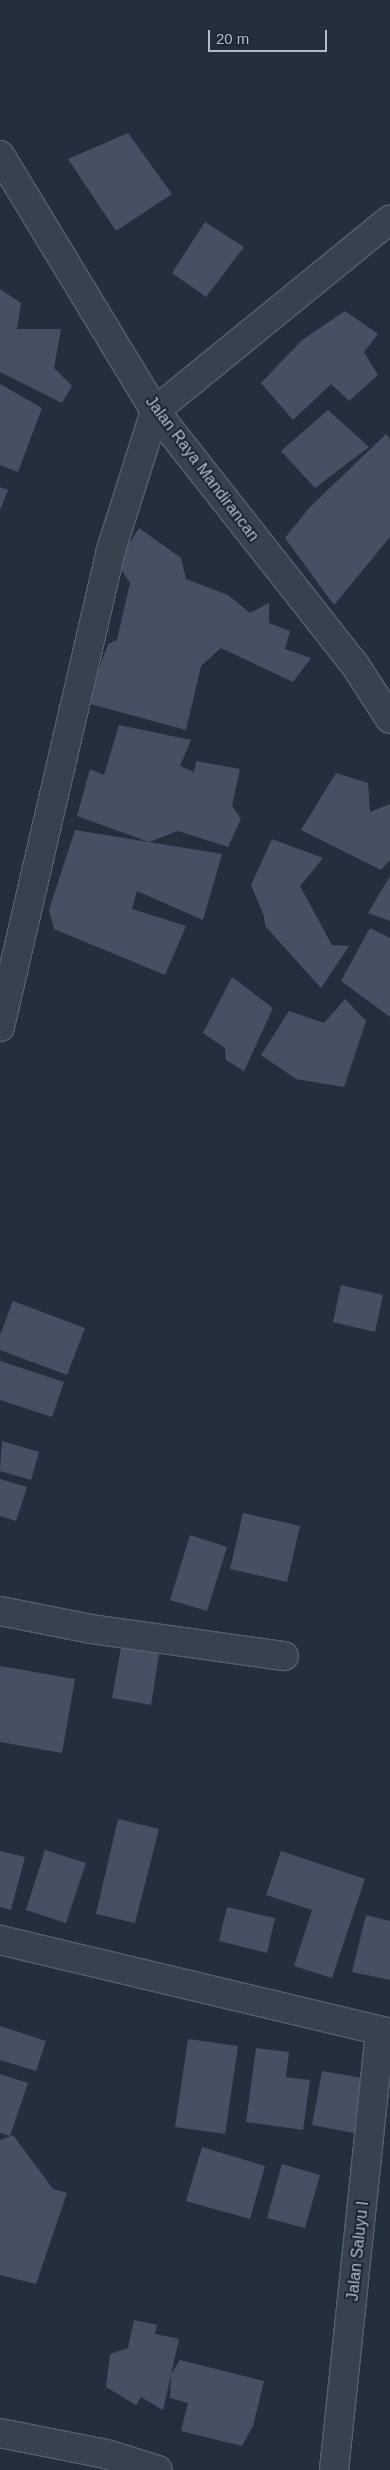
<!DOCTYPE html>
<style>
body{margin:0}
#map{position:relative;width:390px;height:2470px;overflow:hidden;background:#242f3e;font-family:Helvetica,sans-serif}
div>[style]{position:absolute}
.building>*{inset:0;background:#455162}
.roads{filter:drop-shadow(1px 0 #565f6c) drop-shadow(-1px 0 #565f6c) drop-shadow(0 1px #565f6c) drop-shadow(0 -1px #565f6c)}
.minor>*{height:28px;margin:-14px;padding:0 14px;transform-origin:14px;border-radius:14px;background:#38414e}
.tertiary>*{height:28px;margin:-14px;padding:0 14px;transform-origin:14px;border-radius:14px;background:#38414e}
span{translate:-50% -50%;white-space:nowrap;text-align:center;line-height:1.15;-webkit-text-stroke:4px #1d2633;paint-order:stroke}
.street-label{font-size:16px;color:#b4bcc9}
.scale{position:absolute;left:208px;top:30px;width:119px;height:22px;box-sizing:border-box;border:2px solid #b4bcc9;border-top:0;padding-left:6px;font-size:15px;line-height:18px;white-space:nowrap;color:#b4bcc9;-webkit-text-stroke:4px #1d2633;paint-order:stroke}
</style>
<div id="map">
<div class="building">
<div style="clip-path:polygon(128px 133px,172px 194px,116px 231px,68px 159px)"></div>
<div style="clip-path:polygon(205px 222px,244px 247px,206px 297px,172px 273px)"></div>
<div style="clip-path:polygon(0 289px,21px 303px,17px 329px,61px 329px,54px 368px,72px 386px,62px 403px,0 372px)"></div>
<div style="clip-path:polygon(345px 311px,378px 334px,364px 352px,378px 375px,349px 401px,331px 384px,293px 420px,261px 383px,302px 340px)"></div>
<div style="clip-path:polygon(0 384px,42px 408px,18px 472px,0 465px)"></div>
<div style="clip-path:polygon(328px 410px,369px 447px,315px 488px,281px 451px)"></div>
<div style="clip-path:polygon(386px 434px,390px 439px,390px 537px,334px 605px,285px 538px,310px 507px)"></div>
<div style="clip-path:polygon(0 487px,8px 490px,0 510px)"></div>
<div style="clip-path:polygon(139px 528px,181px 558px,186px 579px,228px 595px,250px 613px,269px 603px,269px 623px,290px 631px,285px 649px,311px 658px,293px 682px,221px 648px,201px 666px,186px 730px,87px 703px,108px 644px,117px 640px,130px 583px,117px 563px)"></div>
<div style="clip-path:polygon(119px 725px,191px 740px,180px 766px,194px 772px,196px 761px,240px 769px,232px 806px,241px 819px,228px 847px,178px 831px,149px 842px,77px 816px,90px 769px,104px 775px)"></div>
<div style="clip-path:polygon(336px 773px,368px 783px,370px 812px,390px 804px,390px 860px,381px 870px,301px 830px)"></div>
<div style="clip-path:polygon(75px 830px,222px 854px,203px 920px,137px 891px,132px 909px,186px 926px,165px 975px,54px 929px,49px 910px)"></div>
<div style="clip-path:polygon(272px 839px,323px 858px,300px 886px,332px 945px,349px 946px,321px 988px,265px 926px,264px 916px,251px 885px)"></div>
<div style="clip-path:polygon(390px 876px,390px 921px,368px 913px)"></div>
<div style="clip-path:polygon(370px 928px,390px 938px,390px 1017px,341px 981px)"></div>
<div style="clip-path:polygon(232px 977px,273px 1008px,244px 1071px,226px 1060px,225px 1048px,203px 1033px)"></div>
<div style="clip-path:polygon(345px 999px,366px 1021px,344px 1087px,296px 1079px,261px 1055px,289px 1011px,324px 1023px)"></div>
<div style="clip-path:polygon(341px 1285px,383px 1295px,375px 1332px,333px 1322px)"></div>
<div style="clip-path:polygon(13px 1301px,85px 1328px,67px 1375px,0 1350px,0 1335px)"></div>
<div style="clip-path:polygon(0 1361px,64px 1382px,52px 1417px,0 1400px)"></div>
<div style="clip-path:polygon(2px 1441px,39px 1452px,31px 1480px,0 1471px)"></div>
<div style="clip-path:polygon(0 1479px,27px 1487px,16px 1521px,0 1516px)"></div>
<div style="clip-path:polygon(243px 1513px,300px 1526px,287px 1582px,230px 1569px)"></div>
<div style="clip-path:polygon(190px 1535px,227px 1547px,207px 1611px,170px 1600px)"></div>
<div style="clip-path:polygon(122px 1642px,160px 1648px,151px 1705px,112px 1698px)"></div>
<div style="clip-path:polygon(0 1666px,75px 1679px,62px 1753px,0 1742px)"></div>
<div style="clip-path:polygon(118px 1819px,159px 1829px,135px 1923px,96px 1914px)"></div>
<div style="clip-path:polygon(45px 1850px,86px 1863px,66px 1923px,26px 1910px)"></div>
<div style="clip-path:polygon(0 1851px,25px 1857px,11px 1910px,0 1907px)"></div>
<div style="clip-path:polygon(281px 1851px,365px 1879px,332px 1978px,294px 1966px,312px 1910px,266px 1895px)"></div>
<div style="clip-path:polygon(227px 1907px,275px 1918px,267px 1953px,219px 1941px)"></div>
<div style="clip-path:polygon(366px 1915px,390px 1921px,390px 1980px,352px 1972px)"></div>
<div style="clip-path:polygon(0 2026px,46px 2041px,36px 2071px,0 2060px)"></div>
<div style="clip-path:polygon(188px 2039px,238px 2046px,225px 2134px,175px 2127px)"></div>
<div style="clip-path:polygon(256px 2048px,289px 2052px,286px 2077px,310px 2080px,303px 2130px,246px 2122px)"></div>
<div style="clip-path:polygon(322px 2071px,369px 2079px,359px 2134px,312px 2125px)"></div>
<div style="clip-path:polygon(0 2074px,28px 2083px,10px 2136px,0 2133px)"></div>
<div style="clip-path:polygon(13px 2135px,53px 2189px,67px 2193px,36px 2284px,0 2275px,0 2140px)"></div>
<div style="clip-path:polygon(202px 2147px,265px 2166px,250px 2219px,186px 2201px)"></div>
<div style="clip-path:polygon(282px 2164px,320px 2175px,305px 2228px,267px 2218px)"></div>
<div style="clip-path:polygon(134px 2320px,157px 2325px,155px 2334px,179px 2339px,163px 2410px,141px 2397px,136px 2405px,106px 2387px,110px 2354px,128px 2348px)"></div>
<div style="clip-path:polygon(180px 2360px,264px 2381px,253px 2426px,242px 2446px,181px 2431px,188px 2403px,170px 2398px,171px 2374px)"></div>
</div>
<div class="roads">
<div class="minor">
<div style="left:0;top:1027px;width:490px;rotate:-76.9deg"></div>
<div style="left:111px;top:550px;width:146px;rotate:-72.4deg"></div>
<div style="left:155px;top:411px;width:303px;rotate:-39.2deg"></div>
<div style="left:0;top:1611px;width:93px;rotate:11.2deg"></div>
<div style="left:91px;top:1629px;width:195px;rotate:8deg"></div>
<div style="left:0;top:1940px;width:401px;rotate:13.4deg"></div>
<div style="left:0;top:2433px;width:108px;rotate:11.2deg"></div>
<div style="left:106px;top:2454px;width:54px;rotate:17.1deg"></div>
<div style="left:334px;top:2470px;width:440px;rotate:-84deg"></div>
</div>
<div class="tertiary">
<div style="left:0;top:155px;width:299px;rotate:58.8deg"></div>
<div style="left:155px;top:411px;width:323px;rotate:51.8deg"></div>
<div style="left:355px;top:665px;width:64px;rotate:57.1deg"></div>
</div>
</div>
<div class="street-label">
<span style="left:202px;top:469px;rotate:53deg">Jalan Raya Mandirancan</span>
<span style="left:358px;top:2251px;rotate:-84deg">Jalan Saluyu I</span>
</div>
<div class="scale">20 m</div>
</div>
